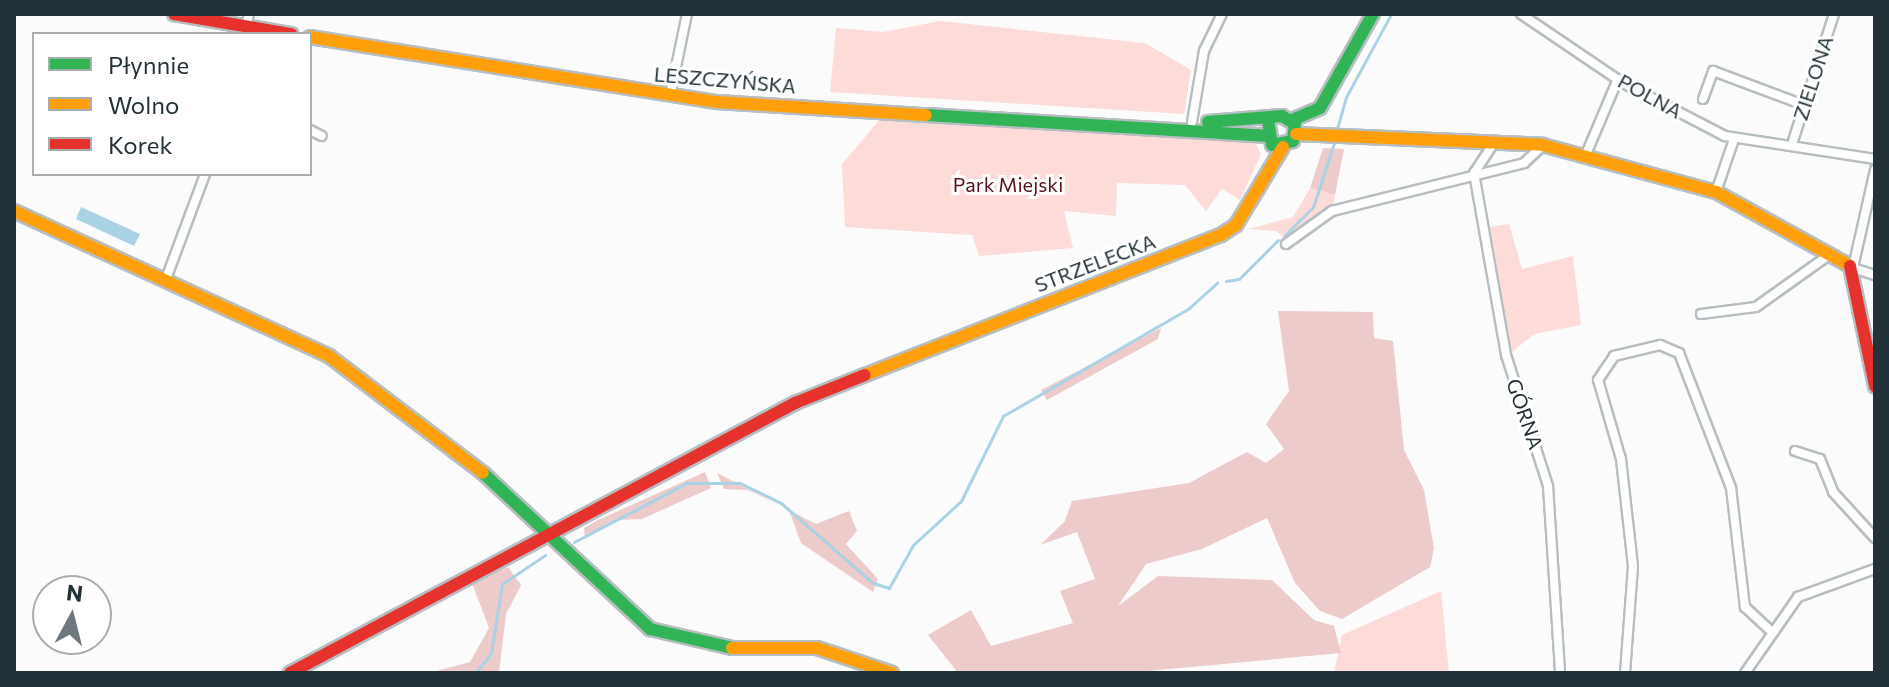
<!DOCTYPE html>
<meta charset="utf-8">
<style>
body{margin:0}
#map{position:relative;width:1889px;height:687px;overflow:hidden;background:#fbfbfb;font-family:Commissioner,sans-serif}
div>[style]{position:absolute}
.green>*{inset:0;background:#fcdbd9}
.forest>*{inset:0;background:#edcbcb}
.water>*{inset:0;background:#a9d3e5}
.stream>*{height:3px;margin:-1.5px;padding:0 1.5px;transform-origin:1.5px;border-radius:1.5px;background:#a9d3e5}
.roads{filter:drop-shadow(2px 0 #b7bec1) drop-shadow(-2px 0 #b7bec1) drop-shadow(0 2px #b7bec1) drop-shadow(0 -2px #b7bec1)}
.street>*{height:8px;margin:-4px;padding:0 4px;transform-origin:4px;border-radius:4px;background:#fefefe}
.fast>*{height:12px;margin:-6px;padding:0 6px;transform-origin:6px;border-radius:6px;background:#30b455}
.slow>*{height:12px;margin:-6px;padding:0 6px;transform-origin:6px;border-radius:6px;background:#ff9f0a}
.jam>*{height:12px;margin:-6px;padding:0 6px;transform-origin:6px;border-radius:6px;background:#e5322d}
span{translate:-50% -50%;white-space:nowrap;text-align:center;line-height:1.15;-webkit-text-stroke:6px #fff;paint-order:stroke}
.street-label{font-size:20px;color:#233239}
.park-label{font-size:20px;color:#5a121a}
.frame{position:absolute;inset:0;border:16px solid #233239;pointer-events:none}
.legend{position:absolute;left:32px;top:32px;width:280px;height:144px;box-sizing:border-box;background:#fff;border:2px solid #a7adb0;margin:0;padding:10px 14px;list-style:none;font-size:24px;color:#233239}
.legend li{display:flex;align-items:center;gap:16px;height:40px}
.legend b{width:40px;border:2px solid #a7adb0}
.north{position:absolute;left:32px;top:575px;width:80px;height:80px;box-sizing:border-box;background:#fff;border:2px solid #a7adb0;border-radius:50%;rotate:7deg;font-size:22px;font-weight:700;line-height:32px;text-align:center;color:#233239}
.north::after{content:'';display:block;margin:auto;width:28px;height:36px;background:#6f787d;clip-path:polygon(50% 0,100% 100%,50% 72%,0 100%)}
</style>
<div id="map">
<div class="green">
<div style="clip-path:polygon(940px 21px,1145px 43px,1191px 70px,1184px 114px,830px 92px,836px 28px,883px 32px)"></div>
<div style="clip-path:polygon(882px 117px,1253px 139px,1261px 154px,1240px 200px,1222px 189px,1206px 211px,1185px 185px,1117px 183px,1116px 216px,1064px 211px,1073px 248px,979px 256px,972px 235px,845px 227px,842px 164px)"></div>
<div style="clip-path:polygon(1310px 188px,1335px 195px,1334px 203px,1287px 240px,1276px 231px,1249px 229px,1293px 217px)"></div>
<div style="clip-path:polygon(1509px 224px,1522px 269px,1573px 256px,1581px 325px,1534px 334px,1512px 352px,1490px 227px)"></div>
<div style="clip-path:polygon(1441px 591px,1449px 673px,1334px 673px,1342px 635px)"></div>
</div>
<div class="forest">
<div style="clip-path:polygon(1323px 148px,1344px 149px,1335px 195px,1310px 188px)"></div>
<div style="clip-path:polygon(1278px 311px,1373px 312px,1374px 338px,1393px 341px,1404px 450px,1424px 490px,1434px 548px,1430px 567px,1342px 619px,1320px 611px,1295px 583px,1267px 518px,1202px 549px,1146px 564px,1118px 606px,1158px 576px,1272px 580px,1314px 620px,1334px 626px,1341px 653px,1126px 673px,958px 673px,928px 635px,971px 610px,991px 646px,1073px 623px,1060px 591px,1095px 579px,1077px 532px,1040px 545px,1065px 521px,1072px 501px,1189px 483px,1247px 452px,1266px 463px,1284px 449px,1266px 424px,1289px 391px)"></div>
<div style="clip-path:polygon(1161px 328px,1158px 339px,1047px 400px,1041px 390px)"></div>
<div style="clip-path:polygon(705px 472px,711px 488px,642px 519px,616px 520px,585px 539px,584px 528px,598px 520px)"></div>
<div style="clip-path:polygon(717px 473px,816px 524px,849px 511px,857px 531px,846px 544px,878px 579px,873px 592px,801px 543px,789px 510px,748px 490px,724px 489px)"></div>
<div style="clip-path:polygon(508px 567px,521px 585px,506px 614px,499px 673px,429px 673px,470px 662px,489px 628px,472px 583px)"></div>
</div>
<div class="water">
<div style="clip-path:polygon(81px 207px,140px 234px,134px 246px,76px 219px)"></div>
</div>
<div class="stream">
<div style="left:1336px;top:132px;width:36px;rotate:-74deg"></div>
<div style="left:1346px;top:97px;width:94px;rotate:-61.5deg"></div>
<div style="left:1284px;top:236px;width:41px;rotate:-45deg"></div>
<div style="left:1313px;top:207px;width:71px;rotate:-71.8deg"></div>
<div style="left:1226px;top:281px;width:13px;rotate:-9deg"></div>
<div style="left:1239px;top:279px;width:55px;rotate:-45deg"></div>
<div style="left:574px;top:542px;width:127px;rotate:-27.6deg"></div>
<div style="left:687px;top:483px;width:53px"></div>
<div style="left:740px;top:483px;width:46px;rotate:26deg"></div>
<div style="left:781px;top:503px;width:122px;rotate:41deg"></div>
<div style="left:873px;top:583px;width:17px;rotate:17deg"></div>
<div style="left:889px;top:588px;width:49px;rotate:-60.8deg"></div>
<div style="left:913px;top:545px;width:65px;rotate:-42.5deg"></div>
<div style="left:961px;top:501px;width:95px;rotate:-63.7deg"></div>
<div style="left:1003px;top:416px;width:215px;rotate:-30.1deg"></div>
<div style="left:1189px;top:308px;width:38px;rotate:-42deg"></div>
<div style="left:477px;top:671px;width:23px;rotate:-52deg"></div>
<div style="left:491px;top:653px;width:70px;rotate:-80.9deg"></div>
<div style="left:502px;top:584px;width:52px;rotate:-34deg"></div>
</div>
<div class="roads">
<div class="street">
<div style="left:1521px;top:14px;width:123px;rotate:34.1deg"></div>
<div style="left:1623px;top:83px;width:115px;rotate:27.5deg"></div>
<div style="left:1725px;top:136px;width:152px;rotate:8.7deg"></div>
<div style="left:245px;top:34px;width:20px;rotate:-79deg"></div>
<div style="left:670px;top:96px;width:84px;rotate:-78.3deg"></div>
<div style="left:1703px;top:99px;width:30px;rotate:-70deg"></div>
<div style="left:1713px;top:71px;width:97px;rotate:20.5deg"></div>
<div style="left:1192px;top:122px;width:72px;rotate:-80.4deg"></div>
<div style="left:1204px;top:51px;width:41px;rotate:-64.1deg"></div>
<div style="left:310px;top:130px;width:13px;rotate:27deg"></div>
<div style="left:1495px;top:141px;width:38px;rotate:123deg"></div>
<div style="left:1474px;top:173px;width:185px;rotate:80deg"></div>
<div style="left:1506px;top:355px;width:138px;rotate:72.2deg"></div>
<div style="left:1548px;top:486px;width:187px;rotate:86.3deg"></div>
<div style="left:1793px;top:141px;width:133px;rotate:-72.1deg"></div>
<div style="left:1587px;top:152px;width:79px;rotate:-67deg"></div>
<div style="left:1875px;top:170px;width:100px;rotate:102.7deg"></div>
<div style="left:1853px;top:268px;width:23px;rotate:18deg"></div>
<div style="left:1716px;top:192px;width:56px;rotate:-71.2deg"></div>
<div style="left:1286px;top:244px;width:57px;rotate:-35.7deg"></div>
<div style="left:1332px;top:211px;width:198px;rotate:-14deg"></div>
<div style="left:1524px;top:163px;width:26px;rotate:-43deg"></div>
<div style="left:166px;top:279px;width:112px;rotate:-69.6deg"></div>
<div style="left:1701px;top:314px;width:55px;rotate:-7.3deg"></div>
<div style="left:1756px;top:307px;width:90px;rotate:-35.5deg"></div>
<div style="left:1795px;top:451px;width:26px;rotate:18deg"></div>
<div style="left:1820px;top:459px;width:35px;rotate:68deg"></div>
<div style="left:1833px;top:492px;width:62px;rotate:47.6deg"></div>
<div style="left:1625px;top:673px;width:107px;rotate:-85.7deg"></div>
<div style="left:1633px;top:566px;width:108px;rotate:-96.4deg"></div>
<div style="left:1621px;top:459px;width:82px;rotate:-106.2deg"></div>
<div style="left:1598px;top:380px;width:29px;rotate:-56deg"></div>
<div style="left:1614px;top:356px;width:47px;rotate:-13.4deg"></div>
<div style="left:1660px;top:345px;width:21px;rotate:23deg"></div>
<div style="left:1679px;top:353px;width:145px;rotate:68.9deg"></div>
<div style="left:1731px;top:488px;width:120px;rotate:83.3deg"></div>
<div style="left:1745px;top:607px;width:34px;rotate:43deg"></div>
<div style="left:1745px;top:673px;width:93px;rotate:-55.1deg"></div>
<div style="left:1798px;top:597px;width:82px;rotate:-20deg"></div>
</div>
<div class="fast">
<div style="left:926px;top:115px;width:340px;rotate:3.5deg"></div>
<div style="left:1292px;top:120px;width:30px;rotate:-23deg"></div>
<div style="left:1320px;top:108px;width:108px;rotate:-60.6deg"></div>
<div style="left:1208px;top:122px;width:74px;rotate:-4.6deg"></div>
<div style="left:1282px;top:116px;width:15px;rotate:32deg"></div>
<div style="left:1295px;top:124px;width:17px;rotate:97deg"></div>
<div style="left:1293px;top:141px;width:21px;rotate:169deg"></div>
<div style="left:1272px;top:145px;width:24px;rotate:-99deg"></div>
<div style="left:483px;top:473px;width:229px;rotate:43deg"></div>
<div style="left:650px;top:629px;width:84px;rotate:13deg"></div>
</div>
<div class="slow">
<div style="left:310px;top:37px;width:412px;rotate:9.1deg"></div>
<div style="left:717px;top:102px;width:209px;rotate:3.6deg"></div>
<div style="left:1296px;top:134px;width:247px;rotate:2.5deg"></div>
<div style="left:1543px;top:145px;width:179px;rotate:15.2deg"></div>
<div style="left:1716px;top:192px;width:153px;rotate:28.9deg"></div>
<div style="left:14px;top:211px;width:347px;rotate:24.7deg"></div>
<div style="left:329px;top:356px;width:193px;rotate:37.2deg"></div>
<div style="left:865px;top:375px;width:383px;rotate:-21.5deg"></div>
<div style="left:1221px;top:235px;width:18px;rotate:-34deg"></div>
<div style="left:1236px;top:225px;width:91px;rotate:-58.9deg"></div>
<div style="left:732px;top:648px;width:85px"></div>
<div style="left:817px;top:648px;width:79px;rotate:18.4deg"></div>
</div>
<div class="jam">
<div style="left:174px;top:14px;width:119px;rotate:9.7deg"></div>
<div style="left:1850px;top:266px;width:123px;rotate:78.2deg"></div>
<div style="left:290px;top:673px;width:573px;rotate:-28.13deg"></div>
<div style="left:795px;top:403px;width:75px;rotate:-21.8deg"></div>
</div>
</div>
<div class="street-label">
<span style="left:1813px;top:78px;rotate:-72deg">ZIELONA</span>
<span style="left:725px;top:80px;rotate:5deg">LESZCZYŃSKA</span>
<span style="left:1650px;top:96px;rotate:29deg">POLNA</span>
<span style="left:1095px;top:263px;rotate:-21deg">STRZELECKA</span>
<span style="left:1525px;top:414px;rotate:71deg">GÓRNA</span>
</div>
<div class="park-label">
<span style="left:1008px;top:184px">Park Miejski</span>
</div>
<div class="frame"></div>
<ul class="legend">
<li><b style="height:10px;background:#30b455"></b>Płynnie</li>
<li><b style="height:10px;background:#ff9f0a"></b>Wolno</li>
<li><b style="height:10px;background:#e5322d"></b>Korek</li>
</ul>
<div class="north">N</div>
</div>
